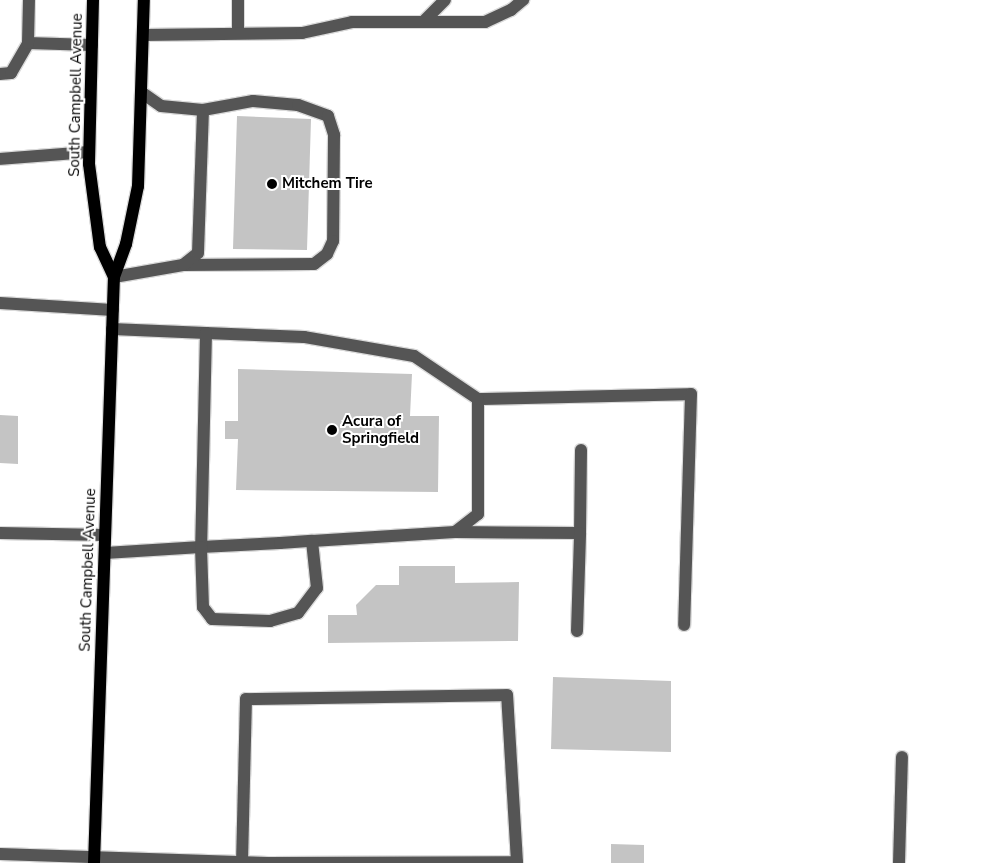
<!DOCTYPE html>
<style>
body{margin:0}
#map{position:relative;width:992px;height:863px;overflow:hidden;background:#fff;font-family:"Nunito Sans",sans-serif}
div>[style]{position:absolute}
.building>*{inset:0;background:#c4c4c4}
.roads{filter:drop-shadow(1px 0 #dbdbdb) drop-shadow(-1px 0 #dbdbdb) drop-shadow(0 1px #dbdbdb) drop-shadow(0 -1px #dbdbdb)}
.minor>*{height:12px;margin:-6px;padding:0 6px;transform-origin:6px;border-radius:6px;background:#555}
.major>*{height:12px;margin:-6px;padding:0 6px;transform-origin:6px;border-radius:6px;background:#000}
.dots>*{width:14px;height:14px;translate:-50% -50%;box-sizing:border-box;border:2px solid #fff;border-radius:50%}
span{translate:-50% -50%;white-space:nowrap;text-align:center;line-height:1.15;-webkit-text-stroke:4px #fff;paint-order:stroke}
.street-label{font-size:15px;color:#000}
.poi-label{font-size:15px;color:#000;font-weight:700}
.left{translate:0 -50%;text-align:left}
</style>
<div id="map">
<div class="building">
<div style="clip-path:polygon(237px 116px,311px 119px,307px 250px,233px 249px)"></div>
<div style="clip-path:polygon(238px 369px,412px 374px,410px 416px,439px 416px,438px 492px,236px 490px,238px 439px,225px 439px,225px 421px,238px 421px)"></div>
<div style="clip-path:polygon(0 415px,18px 416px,18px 464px,0 463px)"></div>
<div style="clip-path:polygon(399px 566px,455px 566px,455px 583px,519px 582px,518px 641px,328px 643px,328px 615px,357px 615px,356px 605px,376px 585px,399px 585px)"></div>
<div style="clip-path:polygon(553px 677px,671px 681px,671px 752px,551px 749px)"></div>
<div style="clip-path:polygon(611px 844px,644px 845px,644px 863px,611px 863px)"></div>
</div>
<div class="roads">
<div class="minor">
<div style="left:423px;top:22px;width:31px;rotate:-45deg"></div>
<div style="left:238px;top:33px;width:33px;rotate:-90deg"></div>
<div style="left:143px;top:35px;width:159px;rotate:-0.7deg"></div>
<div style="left:302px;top:33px;width:51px;rotate:-12.4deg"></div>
<div style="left:352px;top:22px;width:133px"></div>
<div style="left:485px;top:22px;width:29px;rotate:-25deg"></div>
<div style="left:511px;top:10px;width:16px;rotate:-40deg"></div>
<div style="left:28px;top:43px;width:64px;rotate:1.8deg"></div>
<div style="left:0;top:74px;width:11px;rotate:-5deg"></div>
<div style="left:11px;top:73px;width:34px;rotate:-60deg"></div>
<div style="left:28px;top:43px;width:43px;rotate:-88.7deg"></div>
<div style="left:141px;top:92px;width:24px;rotate:35deg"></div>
<div style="left:161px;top:106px;width:42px;rotate:5.4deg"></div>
<div style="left:203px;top:110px;width:51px;rotate:-10.2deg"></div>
<div style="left:253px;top:101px;width:45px;rotate:5.1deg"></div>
<div style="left:298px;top:105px;width:32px;rotate:20deg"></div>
<div style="left:328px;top:116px;width:20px;rotate:72deg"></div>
<div style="left:334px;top:135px;width:106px;rotate:90.5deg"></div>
<div style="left:333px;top:241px;width:14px;rotate:115deg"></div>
<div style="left:327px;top:254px;width:16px;rotate:142deg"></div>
<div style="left:314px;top:264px;width:131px;rotate:179.6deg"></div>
<div style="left:0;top:159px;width:89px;rotate:-4.5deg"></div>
<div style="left:114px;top:277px;width:70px;rotate:-9.9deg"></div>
<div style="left:183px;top:265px;width:19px;rotate:-39deg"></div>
<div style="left:198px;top:253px;width:143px;rotate:-88deg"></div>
<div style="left:0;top:303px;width:113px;rotate:3.5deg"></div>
<div style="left:112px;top:329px;width:94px;rotate:2.4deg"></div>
<div style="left:478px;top:399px;width:213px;rotate:-1.3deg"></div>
<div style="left:691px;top:394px;width:231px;rotate:91.7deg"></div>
<div style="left:455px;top:532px;width:125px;rotate:0.5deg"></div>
<div style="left:580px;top:533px;width:83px;rotate:-89.3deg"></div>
<div style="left:0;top:533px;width:105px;rotate:1.1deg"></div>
<div style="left:105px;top:553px;width:96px;rotate:-3.6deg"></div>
<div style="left:201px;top:547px;width:79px;rotate:-2.9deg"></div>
<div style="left:280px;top:543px;width:32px;rotate:-4deg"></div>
<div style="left:312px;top:541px;width:143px;rotate:-3.6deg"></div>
<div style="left:455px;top:532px;width:29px;rotate:-38deg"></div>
<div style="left:478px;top:514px;width:115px;rotate:-90deg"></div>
<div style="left:478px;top:399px;width:77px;rotate:-146.1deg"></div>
<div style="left:414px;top:356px;width:112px;rotate:-170.2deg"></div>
<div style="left:304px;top:337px;width:98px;rotate:-177.7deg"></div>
<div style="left:206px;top:333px;width:214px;rotate:91.3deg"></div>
<div style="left:201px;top:547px;width:60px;rotate:88.1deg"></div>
<div style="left:203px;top:607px;width:15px;rotate:53deg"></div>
<div style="left:212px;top:619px;width:58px;rotate:2deg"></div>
<div style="left:270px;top:621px;width:29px;rotate:-16deg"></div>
<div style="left:298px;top:613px;width:31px;rotate:-53deg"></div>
<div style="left:317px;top:588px;width:47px;rotate:-96.1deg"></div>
<div style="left:577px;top:631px;width:98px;rotate:-88.2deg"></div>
<div style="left:0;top:854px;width:268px;rotate:1.9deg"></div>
<div style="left:268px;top:863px;width:249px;rotate:-0.2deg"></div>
<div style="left:517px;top:862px;width:167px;rotate:-93.4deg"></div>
<div style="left:507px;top:695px;width:261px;rotate:179.1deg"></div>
<div style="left:246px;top:699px;width:162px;rotate:91.4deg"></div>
<div style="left:899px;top:863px;width:106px;rotate:-88.4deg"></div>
</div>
<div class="major">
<div style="left:93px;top:0;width:164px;rotate:91.4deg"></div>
<div style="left:89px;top:164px;width:84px;rotate:82.5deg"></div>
<div style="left:100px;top:247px;width:33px;rotate:65deg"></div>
<div style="left:94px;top:863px;width:586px;rotate:-88.05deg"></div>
<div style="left:114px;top:277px;width:35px;rotate:-70deg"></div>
<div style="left:126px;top:244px;width:59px;rotate:-78.3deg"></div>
<div style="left:138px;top:186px;width:186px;rotate:-88.2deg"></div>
</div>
</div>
<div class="dots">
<div style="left:272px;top:184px;background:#000"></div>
<div style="left:332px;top:430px;background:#000"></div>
</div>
<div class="street-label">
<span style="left:76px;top:95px;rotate:-89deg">South Campbell Avenue</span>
<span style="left:88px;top:570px;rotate:-88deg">South Campbell Avenue</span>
</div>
<div class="poi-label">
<span class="left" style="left:282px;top:184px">Mitchem Tire</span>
<span class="left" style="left:342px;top:430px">Acura of<br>Springfield</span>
</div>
</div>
